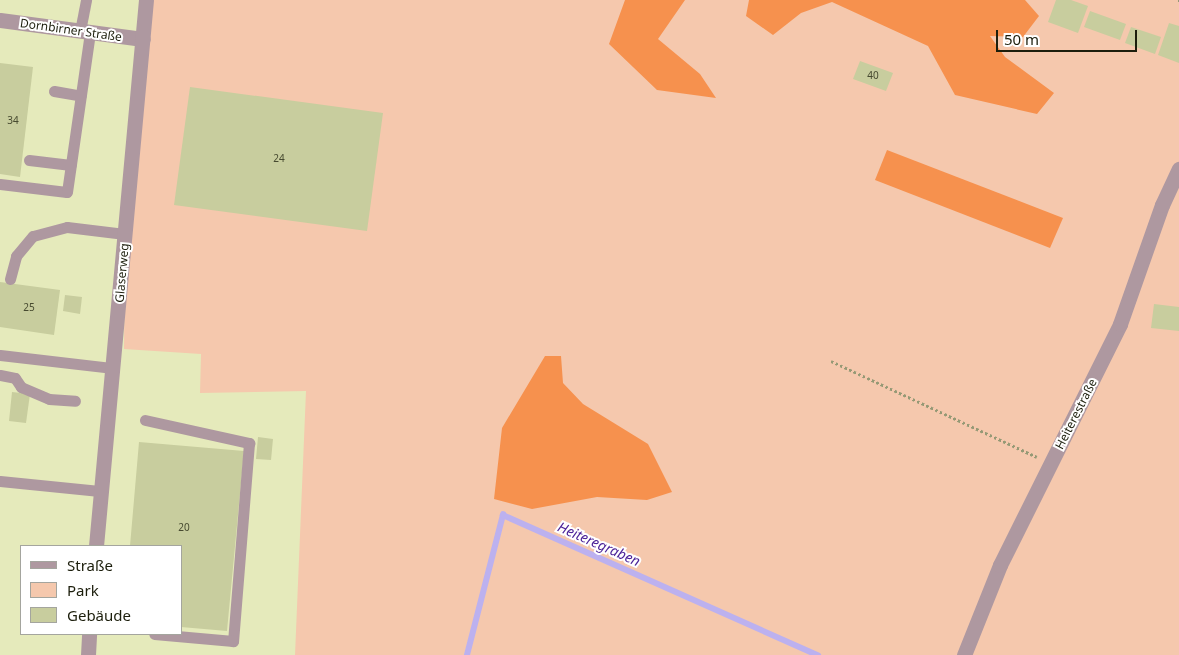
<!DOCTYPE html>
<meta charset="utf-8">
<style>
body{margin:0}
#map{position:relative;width:1179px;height:655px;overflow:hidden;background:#e5eabb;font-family:"Noto Sans",sans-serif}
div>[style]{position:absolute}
.green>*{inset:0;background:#f5c8ad}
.forest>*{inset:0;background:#f6914e}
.stream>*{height:5.5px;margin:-2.75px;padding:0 2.75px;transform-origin:2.75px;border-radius:2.75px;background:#bcb1ef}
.building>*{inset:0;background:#c8cd9e}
.path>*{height:3px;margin-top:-1.5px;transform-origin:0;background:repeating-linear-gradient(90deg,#959975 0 2.5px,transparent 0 5px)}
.lane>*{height:11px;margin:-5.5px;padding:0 5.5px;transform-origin:5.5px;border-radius:5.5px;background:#ae98a0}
.street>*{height:15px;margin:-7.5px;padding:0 7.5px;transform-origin:7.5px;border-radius:7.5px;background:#ae98a0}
span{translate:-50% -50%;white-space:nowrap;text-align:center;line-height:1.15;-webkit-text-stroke:4px #fff;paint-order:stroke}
.number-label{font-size:10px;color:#474a30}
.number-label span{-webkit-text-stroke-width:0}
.street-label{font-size:12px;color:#1c1e0c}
.water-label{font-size:14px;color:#4d2499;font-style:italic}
.legend{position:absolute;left:20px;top:545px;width:162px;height:90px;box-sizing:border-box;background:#fff;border:1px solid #a4a59e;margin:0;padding:6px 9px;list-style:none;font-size:15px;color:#1c1e0c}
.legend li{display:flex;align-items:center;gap:10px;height:25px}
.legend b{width:25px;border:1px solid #a4a59e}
.scale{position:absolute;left:996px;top:30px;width:141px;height:22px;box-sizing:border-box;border:2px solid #1c1e0c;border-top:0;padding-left:6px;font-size:15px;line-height:18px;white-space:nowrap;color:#1c1e0c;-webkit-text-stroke:4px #fff;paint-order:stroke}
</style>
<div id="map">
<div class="green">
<div style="clip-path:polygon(147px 0,1179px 0,1179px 655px,467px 655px,493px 554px,464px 655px,295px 655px,306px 391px,200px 393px,201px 354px,124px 349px,125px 234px)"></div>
</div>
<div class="forest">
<div style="clip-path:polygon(625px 0,685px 0,658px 39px,700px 74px,716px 98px,657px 90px,609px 44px)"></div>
<div style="clip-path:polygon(749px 0,1025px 0,1039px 16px,1023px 37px,990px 36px,1005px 57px,1054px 93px,1037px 114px,955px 95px,928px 46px,832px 2px,801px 13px,773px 35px,746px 16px)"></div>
<div style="clip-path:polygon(887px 150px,1063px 218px,1050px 248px,875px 180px)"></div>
<div style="clip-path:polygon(545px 356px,561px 356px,563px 383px,583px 404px,648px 444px,672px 492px,647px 500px,597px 497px,532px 509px,494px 499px,502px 428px)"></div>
</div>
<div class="stream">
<div style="left:467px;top:655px;width:145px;rotate:-75.6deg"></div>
<div style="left:503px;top:515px;width:345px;rotate:24deg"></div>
</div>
<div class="building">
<div style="clip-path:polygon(1056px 0,1071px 0,1088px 6px,1078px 33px,1048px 22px)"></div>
<div style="clip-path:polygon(1090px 11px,1126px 24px,1120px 40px,1084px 27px)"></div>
<div style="clip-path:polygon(1169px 23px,1179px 26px,1179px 63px,1158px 55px)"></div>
<div style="clip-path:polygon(1131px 27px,1161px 37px,1155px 54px,1125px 43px)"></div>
<div style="clip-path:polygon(860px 61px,893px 73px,886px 91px,853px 79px)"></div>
<div style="clip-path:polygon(0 63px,33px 67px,20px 177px,0 174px)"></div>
<div style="clip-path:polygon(190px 87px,383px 113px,367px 231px,174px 205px)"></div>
<div style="clip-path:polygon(0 282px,60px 290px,54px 335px,0 327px)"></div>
<div style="clip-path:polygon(65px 295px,82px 297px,80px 314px,63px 311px)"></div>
<div style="clip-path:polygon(1154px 304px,1179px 307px,1179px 331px,1151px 328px)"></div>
<div style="clip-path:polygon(12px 392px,30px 394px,26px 423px,9px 421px)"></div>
<div style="clip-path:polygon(258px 437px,273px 439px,271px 460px,256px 459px)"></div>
<div style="clip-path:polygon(139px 442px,244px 451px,227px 631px,181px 627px,181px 546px,130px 546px)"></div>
</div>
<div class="path">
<div style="left:1178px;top:0;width:1px"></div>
<div style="left:831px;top:361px;width:227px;rotate:25deg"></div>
</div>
<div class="lane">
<div style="left:80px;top:31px;width:32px;rotate:-79deg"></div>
<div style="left:54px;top:91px;width:27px;rotate:10deg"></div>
<div style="left:29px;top:160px;width:42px;rotate:6.8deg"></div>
<div style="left:0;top:184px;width:67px;rotate:6.8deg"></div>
<div style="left:67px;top:192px;width:162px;rotate:-81.8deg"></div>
<div style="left:10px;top:279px;width:24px;rotate:-75deg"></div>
<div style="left:16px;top:256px;width:26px;rotate:-50deg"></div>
<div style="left:33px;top:236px;width:35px;rotate:-15deg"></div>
<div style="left:67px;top:227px;width:58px;rotate:6.9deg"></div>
<div style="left:0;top:355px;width:114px;rotate:6.6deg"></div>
<div style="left:0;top:375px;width:15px;rotate:11deg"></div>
<div style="left:15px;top:378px;width:11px;rotate:56deg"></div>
<div style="left:21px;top:387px;width:30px;rotate:23deg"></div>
<div style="left:49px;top:399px;width:26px;rotate:4deg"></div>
<div style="left:145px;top:420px;width:107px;rotate:12.5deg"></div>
<div style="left:249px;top:443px;width:199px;rotate:94.6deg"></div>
<div style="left:233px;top:641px;width:79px;rotate:-174.9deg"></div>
<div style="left:0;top:481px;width:100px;rotate:5.7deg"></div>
</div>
<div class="street">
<div style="left:0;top:20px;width:144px;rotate:7.6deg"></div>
<div style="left:96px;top:546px;width:548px;rotate:-84.77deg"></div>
<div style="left:88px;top:655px;width:21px;rotate:-87deg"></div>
<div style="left:964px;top:655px;width:97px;rotate:-68.2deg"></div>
<div style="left:1000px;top:565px;width:269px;rotate:-63.5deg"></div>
<div style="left:1120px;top:324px;width:126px;rotate:-70.6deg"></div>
<div style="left:1162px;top:205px;width:40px;rotate:-65deg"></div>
</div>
<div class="number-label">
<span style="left:873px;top:76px">40</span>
<span style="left:13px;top:121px">34</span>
<span style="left:279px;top:159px">24</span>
<span style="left:29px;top:308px">25</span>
<span style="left:184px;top:528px">20</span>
</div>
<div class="street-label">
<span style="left:71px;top:30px;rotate:8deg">Dornbirner Straße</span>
<span style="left:122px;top:273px;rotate:-85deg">Glaserweg</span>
<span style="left:1076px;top:414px;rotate:-63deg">Heiterestraße</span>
</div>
<div class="water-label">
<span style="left:599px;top:544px;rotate:24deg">Heiteregraben</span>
</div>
<ul class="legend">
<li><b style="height:6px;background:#ae98a0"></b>Straße</li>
<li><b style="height:14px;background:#f5c8ad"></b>Park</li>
<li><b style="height:14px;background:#c8cd9e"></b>Gebäude</li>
</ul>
<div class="scale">50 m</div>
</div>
